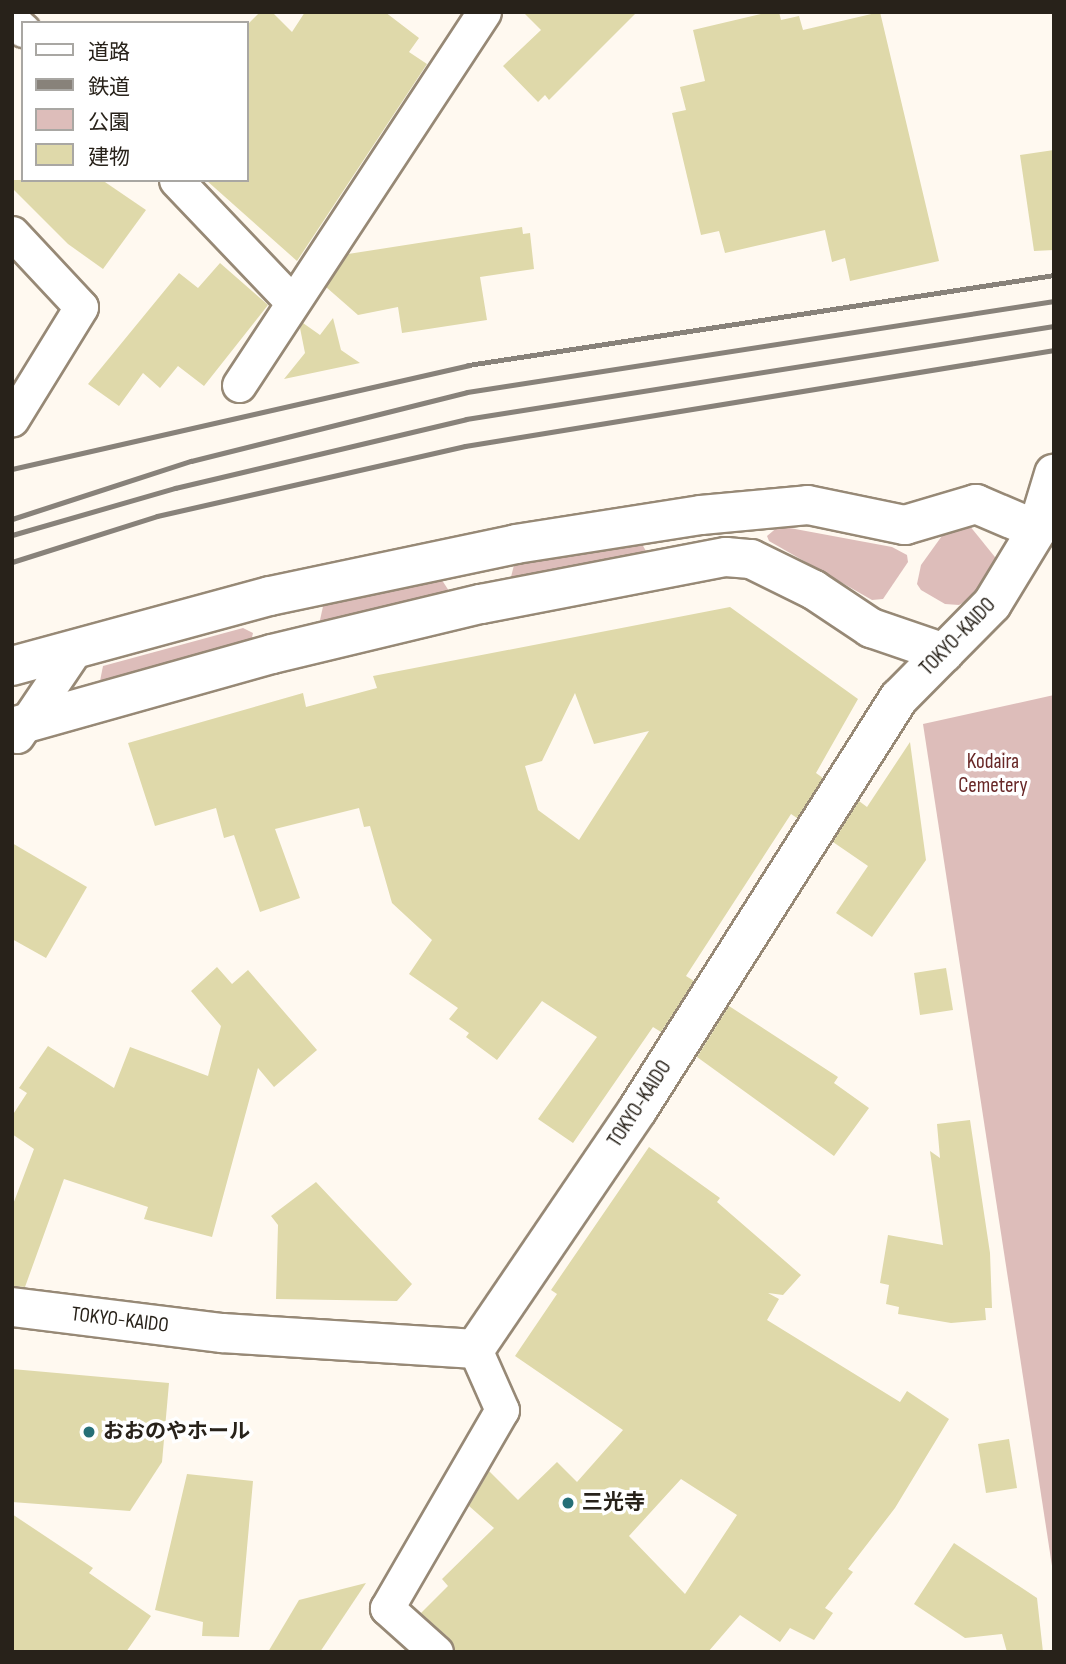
<!DOCTYPE html>
<meta charset="utf-8">
<style>
body{margin:0}
#map{position:relative;width:1066px;height:1664px;overflow:hidden;background:#fff9f0;font-family:"Sofia Sans Condensed","Noto Sans JP",sans-serif}
div>[style]{position:absolute}
.green>*{inset:0;background:#ddbdba}
.building>*{inset:0;background:#dfd9aa}
.roads{filter:drop-shadow(2px 0 #978976) drop-shadow(-2px 0 #978976) drop-shadow(0 2px #978976) drop-shadow(0 -2px #978976)}
.minor>*{height:33px;margin:-16.5px;padding:0 16.5px;transform-origin:16.5px;border-radius:16.5px;background:#fff}
.tertiary>*{height:38px;margin:-19px;padding:0 19px;transform-origin:19px;border-radius:19px;background:#fff}
.rail>*{height:5px;margin:-2.5px;padding:0 2.5px;transform-origin:2.5px;border-radius:2.5px;background:#88827a}
.dots>*{width:19px;height:19px;translate:-50% -50%;box-sizing:border-box;border:4px solid #fff;border-radius:50%}
span{translate:-50% -50%;white-space:nowrap;text-align:center;line-height:1.15;-webkit-text-stroke:7px #fff;paint-order:stroke}
.street-label{font-size:21px;color:#28221a}
.park-label{font-size:21px;color:#682827}
.poi-label{font-size:21px;color:#28221a;font-weight:700}
.left{translate:0 -50%;text-align:left}
.frame{position:absolute;inset:0;border:14px solid #28221a;pointer-events:none}
.legend{position:absolute;left:21px;top:21px;width:228px;height:161px;box-sizing:border-box;background:#fff;border:2px solid #a9a7a3;margin:0;padding:9px 12px;list-style:none;font-size:21px;color:#28221a}
.legend li{display:flex;align-items:center;gap:14px;height:35px}
.legend b{width:35px;border:2px solid #a9a7a3}
</style>
<div id="map">
<div class="green">
<div style="clip-path:polygon(969px 525px,999px 562px,976px 595px,959px 605px,945px 604px,921px 590px,917px 584px,921px 565px,944px 533px)"></div>
<div style="clip-path:polygon(779px 526px,892px 547px,907px 555px,908px 562px,883px 599px,872px 600px,769px 541px,767px 536px)"></div>
<div style="clip-path:polygon(639px 539px,646px 551px,642px 560px,510px 581px,515px 561px)"></div>
<div style="clip-path:polygon(440px 577px,449px 591px,443px 600px,328px 626px,320px 620px,324px 602px)"></div>
<div style="clip-path:polygon(243px 628px,253px 633px,250px 646px,106px 684px,100px 681px,103px 666px)"></div>
<div style="clip-path:polygon(1054px 695px,1054px 1579px,923px 724px)"></div>
</div>
<div class="building">
<div style="clip-path:polygon(260px 12px,272px 12px,292px 32px,305px 12px,385px 12px,419px 38px,409px 52px,427px 64px,297px 261px,206px 180px,247px 180px,247px 25px)"></div>
<div style="clip-path:polygon(523px 12px,637px 12px,549px 100px,545px 95px,538px 102px,503px 66px,541px 30px)"></div>
<div style="clip-path:polygon(769px 12px,779px 12px,781px 20px,799px 16px,803px 30px,880px 12px,939px 261px,850px 281px,845px 258px,832px 262px,825px 230px,725px 253px,719px 231px,701px 235px,672px 113px,686px 110px,680px 87px,705px 81px,693px 30px)"></div>
<div style="clip-path:polygon(1054px 150px,1054px 250px,1034px 251px,1020px 155px)"></div>
<div style="clip-path:polygon(12px 180px,102px 180px,146px 210px,103px 269px,68px 244px,12px 188px)"></div>
<div style="clip-path:polygon(522px 227px,523px 234px,530px 233px,534px 269px,480px 277px,487px 320px,402px 333px,398px 307px,358px 315px,326px 287px,348px 254px)"></div>
<div style="clip-path:polygon(220px 263px,268px 305px,204px 386px,178px 366px,160px 388px,143px 373px,119px 406px,88px 384px,179px 273px,198px 288px)"></div>
<div style="clip-path:polygon(333px 318px,341px 350px,360px 363px,284px 379px,305px 353px,300px 328px,303px 323px,320px 335px)"></div>
<div style="clip-path:polygon(evenodd,730px 607px,858px 699px,816px 773px,823px 778px,797px 818px,791px 814px,686px 976px,694px 981px,661px 1032px,653px 1027px,573px 1143px,538px 1119px,597px 1037px,542px 1001px,497px 1060px,466px 1037px,469px 1033px,449px 1019px,458px 1008px,409px 974px,432px 940px,392px 903px,370px 826px,364px 827px,359px 808px,275px 829px,300px 898px,260px 912px,234px 835px,224px 838px,216px 808px,155px 826px,128px 743px,303px 693px,306px 707px,377px 688px,373px 676px,730px 607px,575px 693px,594px 744px,649px 731px,579px 840px,538px 810px,525px 766px,542px 761px,575px 693px)"></div>
<div style="clip-path:polygon(910px 742px,926px 860px,872px 937px,836px 913px,868px 866px,833px 842px,859px 801px,867px 807px)"></div>
<div style="clip-path:polygon(12px 843px,87px 887px,46px 958px,12px 939px)"></div>
<div style="clip-path:polygon(217px 967px,232px 984px,248px 970px,317px 1050px,274px 1087px,258px 1068px,212px 1237px,144px 1219px,148px 1207px,64px 1179px,25px 1287px,12px 1286px,12px 1207px,34px 1149px,12px 1134px,12px 1116px,27px 1093px,19px 1088px,48px 1046px,114px 1088px,130px 1047px,208px 1076px,221px 1026px,191px 991px)"></div>
<div style="clip-path:polygon(946px 968px,953px 1010px,920px 1015px,914px 973px)"></div>
<div style="clip-path:polygon(729px 1006px,838px 1077px,834px 1083px,869px 1108px,834px 1156px,697px 1057px)"></div>
<div style="clip-path:polygon(970px 1120px,990px 1253px,992px 1308px,985px 1308px,986px 1320px,951px 1323px,898px 1314px,899px 1307px,886px 1304px,889px 1285px,880px 1283px,888px 1235px,943px 1245px,930px 1151px,940px 1158px,937px 1124px)"></div>
<div style="clip-path:polygon(evenodd,649px 1147px,720px 1198px,717px 1202px,801px 1275px,783px 1295px,768px 1293px,779px 1299px,767px 1320px,900px 1402px,907px 1391px,949px 1419px,895px 1508px,848px 1569px,853px 1572px,825px 1608px,833px 1613px,814px 1640px,790px 1628px,780px 1642px,740px 1615px,708px 1652px,455px 1652px,449px 1638px,421px 1613px,448px 1586px,442px 1579px,494px 1528px,469px 1506px,489px 1471px,518px 1500px,557px 1462px,577px 1482px,623px 1430px,515px 1356px,557px 1294px,551px 1290px,649px 1147px,681px 1479px,737px 1515px,685px 1594px,629px 1536px,681px 1479px)"></div>
<div style="clip-path:polygon(316px 1182px,412px 1284px,397px 1301px,276px 1299px,278px 1225px,271px 1216px)"></div>
<div style="clip-path:polygon(12px 1369px,169px 1383px,162px 1462px,130px 1511px,12px 1502px)"></div>
<div style="clip-path:polygon(1009px 1439px,1017px 1488px,986px 1493px,978px 1444px)"></div>
<div style="clip-path:polygon(187px 1474px,253px 1481px,239px 1637px,202px 1636px,203px 1622px,155px 1610px)"></div>
<div style="clip-path:polygon(12px 1514px,93px 1568px,89px 1573px,151px 1616px,126px 1652px,12px 1652px)"></div>
<div style="clip-path:polygon(954px 1543px,1037px 1598px,1043px 1652px,1007px 1652px,1002px 1634px,965px 1638px,914px 1604px)"></div>
<div style="clip-path:polygon(366px 1583px,320px 1652px,268px 1652px,299px 1600px)"></div>
</div>
<div class="roads">
<div class="minor">
<div style="left:12px;top:20px;width:15px;rotate:42deg"></div>
<div style="left:176px;top:180px;width:168px;rotate:46.4deg"></div>
<div style="left:12px;top:233px;width:101px;rotate:47deg"></div>
<div style="left:81px;top:307px;width:132px;rotate:121.6deg"></div>
<div style="left:239px;top:385px;width:446px;rotate:-56.7deg"></div>
<div style="left:17px;top:736px;width:107px;rotate:-56deg"></div>
<div style="left:436px;top:1652px;width:66px;rotate:-138.1deg"></div>
<div style="left:387px;top:1608px;width:229px;rotate:-59.9deg"></div>
<div style="left:502px;top:1410px;width:67px;rotate:-113.9deg"></div>
</div>
<div class="tertiary">
<div style="left:12px;top:666px;width:267px;rotate:-15.2deg"></div>
<div style="left:270px;top:596px;width:251px;rotate:-11.9deg"></div>
<div style="left:516px;top:544px;width:187px;rotate:-8.9deg"></div>
<div style="left:701px;top:515px;width:107px;rotate:-5.3deg"></div>
<div style="left:808px;top:505px;width:99px;rotate:11.7deg"></div>
<div style="left:905px;top:525px;width:74px;rotate:-16.5deg"></div>
<div style="left:976px;top:504px;width:66px;rotate:23.1deg"></div>
<div style="left:12px;top:727px;width:270px;rotate:-15.7deg"></div>
<div style="left:272px;top:654px;width:215px;rotate:-13.5deg"></div>
<div style="left:481px;top:604px;width:249px;rotate:-10.9deg"></div>
<div style="left:726px;top:557px;width:25px;rotate:5deg"></div>
<div style="left:751px;top:559px;width:70px;rotate:26.2deg"></div>
<div style="left:814px;top:590px;width:69px;rotate:33.7deg"></div>
<div style="left:871px;top:628px;width:77px;rotate:18.9deg"></div>
<div style="left:12px;top:1307px;width:212px;rotate:7.1deg"></div>
<div style="left:222px;top:1333px;width:254px;rotate:3.6deg"></div>
<div style="left:475px;top:1349px;width:290px;rotate:-55.8deg"></div>
<div style="left:638px;top:1109px;width:487px;rotate:-57.6deg"></div>
<div style="left:899px;top:698px;width:132px;rotate:-45.3deg"></div>
<div style="left:992px;top:604px;width:87px;rotate:-58.7deg"></div>
<div style="left:1037px;top:530px;width:59px;rotate:-73.1deg"></div>
</div>
</div>
<div class="rail">
<div style="left:12px;top:469px;width:468px;rotate:-12.8deg"></div>
<div style="left:468px;top:365px;width:593px;rotate:-8.73deg"></div>
<div style="left:12px;top:519px;width:188px;rotate:-18deg"></div>
<div style="left:191px;top:461px;width:284px;rotate:-14deg"></div>
<div style="left:467px;top:392px;width:594px;rotate:-8.81deg"></div>
<div style="left:12px;top:535px;width:170px;rotate:-16.1deg"></div>
<div style="left:175px;top:488px;width:299px;rotate:-13.3deg"></div>
<div style="left:466px;top:419px;width:595px;rotate:-8.99deg"></div>
<div style="left:12px;top:562px;width:152px;rotate:-17.6deg"></div>
<div style="left:157px;top:516px;width:316px;rotate:-12.8deg"></div>
<div style="left:465px;top:446px;width:597px;rotate:-9.26deg"></div>
</div>
<div class="dots">
<div style="left:89px;top:1432px;background:#256f77"></div>
<div style="left:568px;top:1503px;background:#256f77"></div>
</div>
<div class="street-label">
<span style="left:958px;top:637px;rotate:-46deg">TOKYO-KAIDO</span>
<span style="left:640px;top:1104px;rotate:-57deg">TOKYO-KAIDO</span>
<span style="left:120px;top:1320px;rotate:7deg">TOKYO-KAIDO</span>
</div>
<div class="park-label">
<span style="left:993px;top:774px">Kodaira<br>Cemetery</span>
</div>
<div class="poi-label">
<span class="left" style="left:103px;top:1432px">おおのやホール</span>
<span class="left" style="left:582px;top:1503px">三光寺</span>
</div>
<div class="frame"></div>
<ul class="legend">
<li><b style="height:9px;background:#fff"></b>道路</li>
<li><b style="height:9px;background:#88827a"></b>鉄道</li>
<li><b style="height:19px;background:#ddbdba"></b>公園</li>
<li><b style="height:19px;background:#dfd9aa"></b>建物</li>
</ul>
</div>
